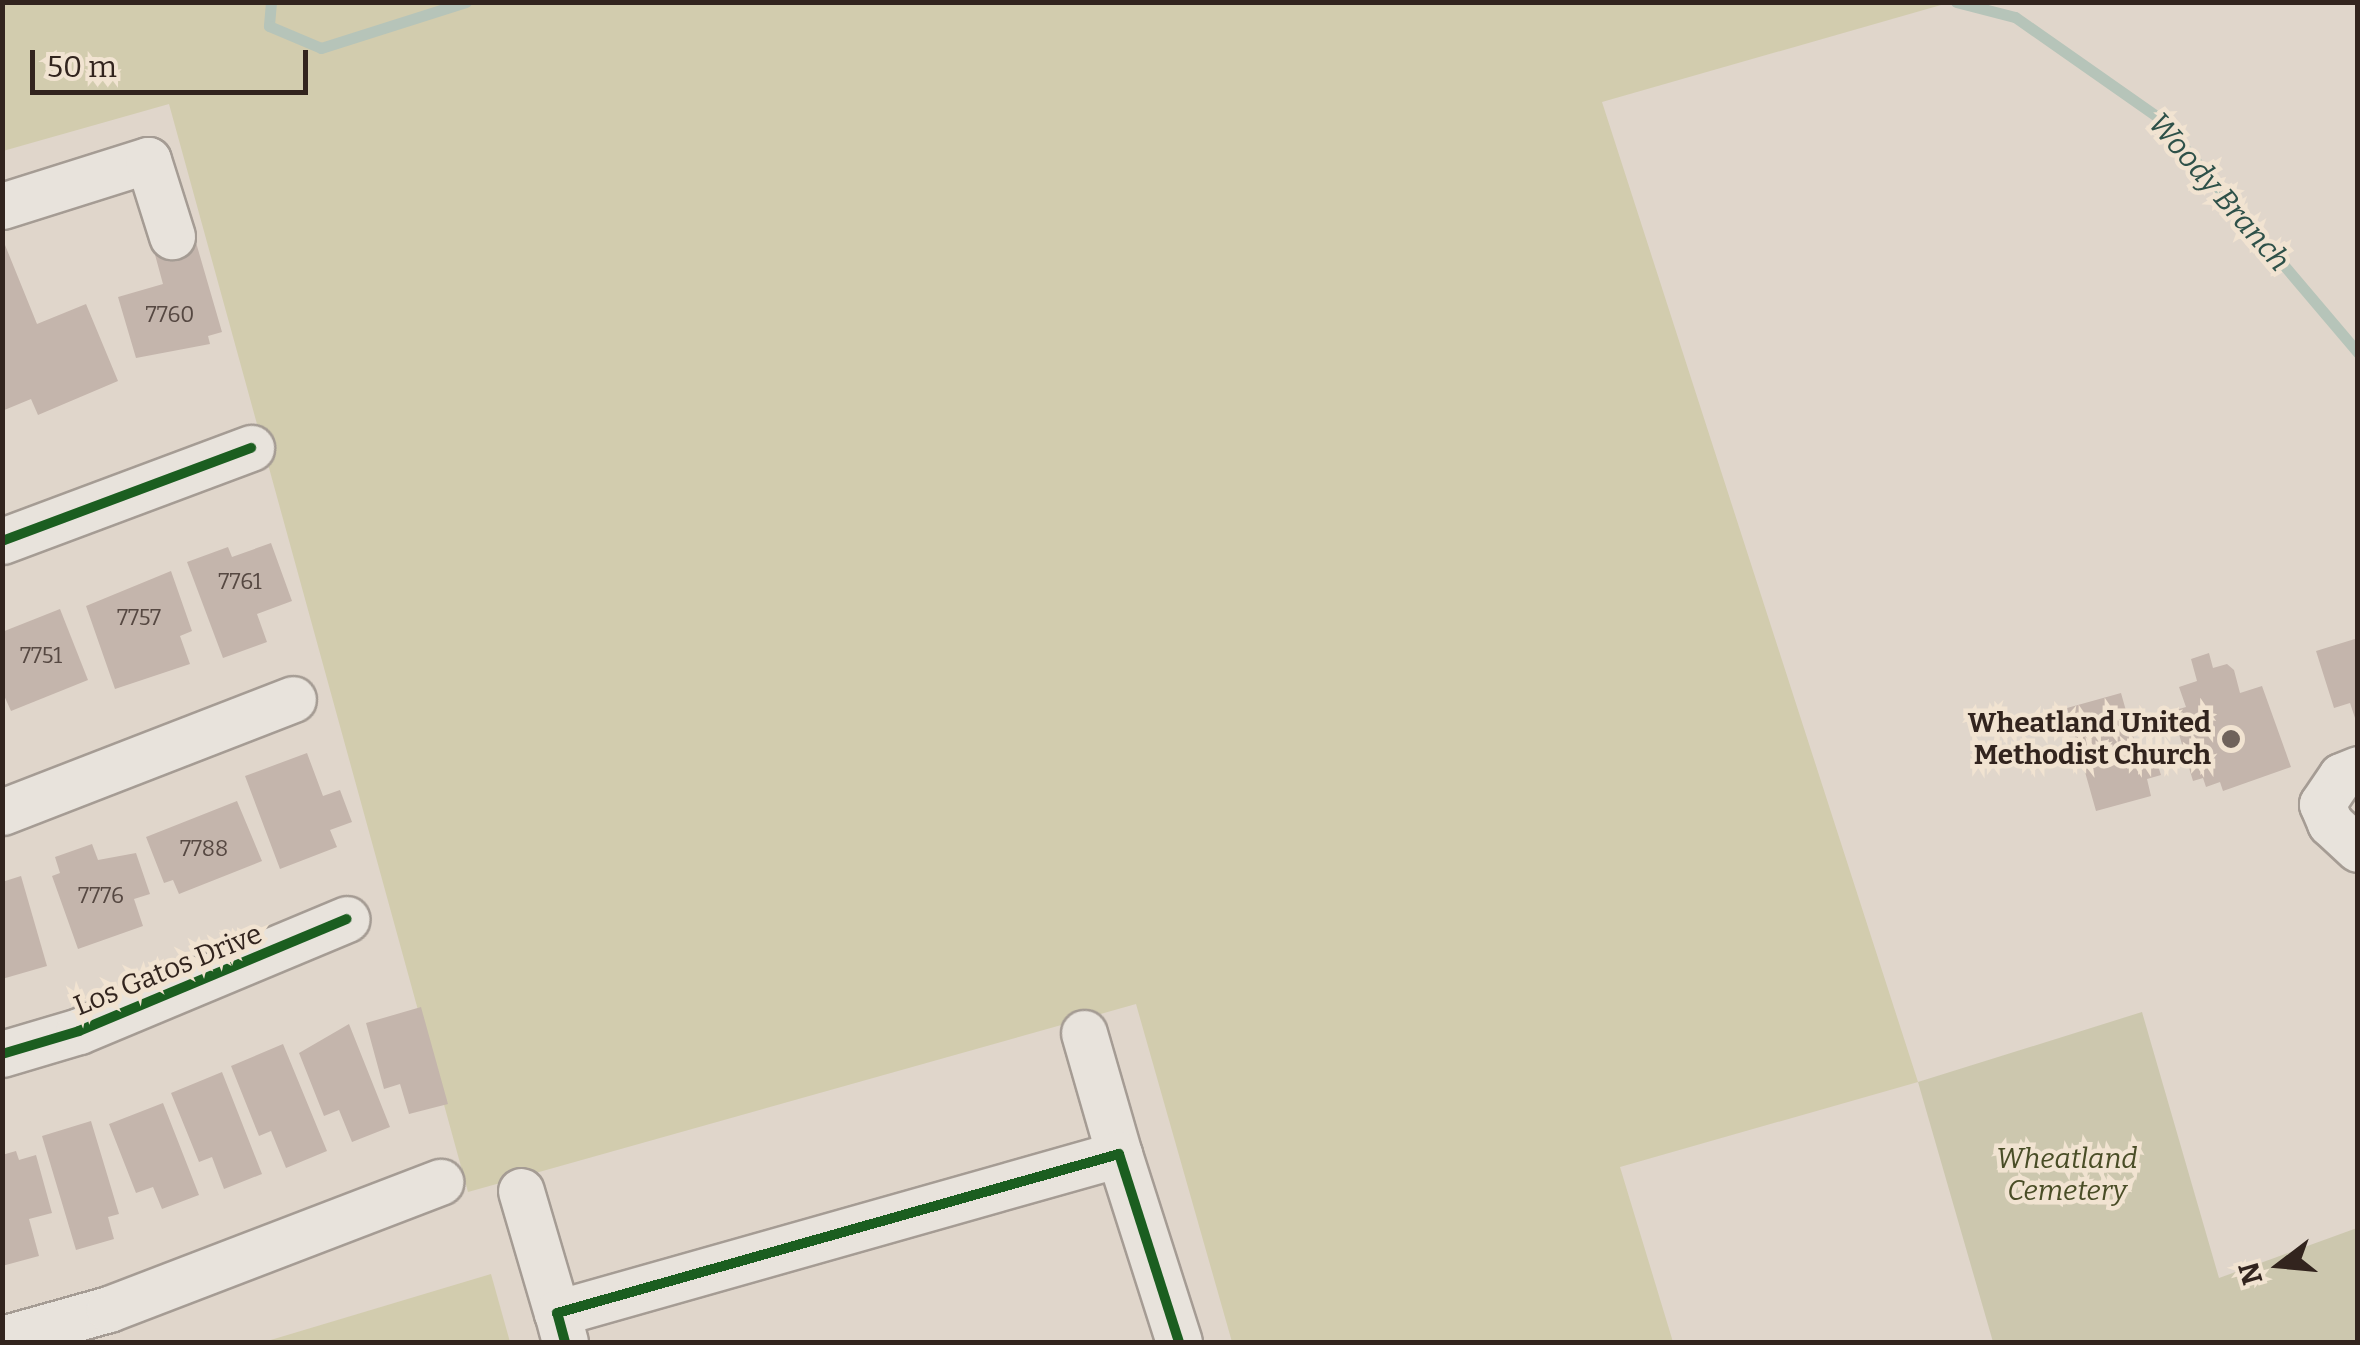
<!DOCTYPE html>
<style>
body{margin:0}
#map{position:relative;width:2360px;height:1345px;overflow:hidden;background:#e0d6cb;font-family:Bitter,serif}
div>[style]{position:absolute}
.green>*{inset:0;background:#d2ccae}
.cemetery>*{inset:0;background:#ccc7ae}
.stream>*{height:11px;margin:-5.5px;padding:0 5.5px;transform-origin:5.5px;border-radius:5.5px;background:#b6c4b9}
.building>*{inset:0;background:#c4b5ac}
.roads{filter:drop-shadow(2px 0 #a59c94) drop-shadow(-2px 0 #a59c94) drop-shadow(0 2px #a59c94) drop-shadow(0 -2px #a59c94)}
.minor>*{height:45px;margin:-22.5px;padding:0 22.5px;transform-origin:22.5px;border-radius:22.5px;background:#e8e3dc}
.cycleway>*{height:10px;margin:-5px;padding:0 5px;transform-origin:5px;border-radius:5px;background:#1b5e20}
.dots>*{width:28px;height:28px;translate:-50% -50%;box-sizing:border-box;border:5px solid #f1e3d1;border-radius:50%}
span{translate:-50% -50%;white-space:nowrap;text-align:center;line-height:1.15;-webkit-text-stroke:9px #f1e3d1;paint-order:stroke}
.number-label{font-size:22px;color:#564842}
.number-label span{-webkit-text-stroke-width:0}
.poi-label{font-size:28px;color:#32241e;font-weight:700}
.right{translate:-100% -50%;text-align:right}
.street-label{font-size:28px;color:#32241e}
.park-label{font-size:28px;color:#494d26;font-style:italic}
.water-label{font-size:30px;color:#2e5149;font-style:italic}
.frame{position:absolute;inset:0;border:5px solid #32241e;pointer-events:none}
.north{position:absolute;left:2230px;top:1215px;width:100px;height:100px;-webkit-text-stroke:8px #f1e3d1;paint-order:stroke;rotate:254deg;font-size:28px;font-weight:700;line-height:40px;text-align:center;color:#32241e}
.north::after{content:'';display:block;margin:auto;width:35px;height:45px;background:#32241e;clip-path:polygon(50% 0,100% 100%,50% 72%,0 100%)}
.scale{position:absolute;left:30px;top:50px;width:278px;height:45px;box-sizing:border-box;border:5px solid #32241e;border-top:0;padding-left:12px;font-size:30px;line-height:35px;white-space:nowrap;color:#32241e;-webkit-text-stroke:8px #f1e3d1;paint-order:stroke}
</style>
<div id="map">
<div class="green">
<div style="clip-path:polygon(3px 3px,1948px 3px,1602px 102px,1918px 1082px,1620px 1167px,1673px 1342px,1232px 1342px,1136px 1004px,468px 1192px,169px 104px,3px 151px)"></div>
<div style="clip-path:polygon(491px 1274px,510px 1342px,264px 1342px)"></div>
</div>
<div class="cemetery">
<div style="clip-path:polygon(2142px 1012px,2219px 1278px,2357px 1228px,2357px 1342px,1993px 1342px,1918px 1082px)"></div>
</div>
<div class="stream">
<div style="left:271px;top:2px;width:24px;rotate:95deg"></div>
<div style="left:269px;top:26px;width:56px;rotate:22.9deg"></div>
<div style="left:321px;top:48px;width:152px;rotate:-17.6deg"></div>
<div style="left:1956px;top:2px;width:61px;rotate:14.3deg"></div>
<div style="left:2015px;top:17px;width:176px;rotate:35deg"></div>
<div style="left:2159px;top:118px;width:308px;rotate:49.7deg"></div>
</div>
<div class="building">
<div style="clip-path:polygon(195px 239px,222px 332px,208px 336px,210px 344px,136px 358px,118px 297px,163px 284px,154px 251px)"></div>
<div style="clip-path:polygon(3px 240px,37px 324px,86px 304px,118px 381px,38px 415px,31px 399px,2px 411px)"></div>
<div style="clip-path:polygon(271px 543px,292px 601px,257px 614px,267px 642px,223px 658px,187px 562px,228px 547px,232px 557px)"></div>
<div style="clip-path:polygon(171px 571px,192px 631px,180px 636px,190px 664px,115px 689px,86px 606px)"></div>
<div style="clip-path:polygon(60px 609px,88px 680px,11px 711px,2px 691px,2px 632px)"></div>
<div style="clip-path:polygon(2358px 638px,2358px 724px,2357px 724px,2350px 703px,2334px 708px,2316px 651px)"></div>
<div style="clip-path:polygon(2209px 653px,2213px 668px,2227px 664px,2234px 670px,2240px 693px,2262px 686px,2291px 767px,2223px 791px,2220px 782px,2206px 787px,2203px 778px,2193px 781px,2172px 711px,2186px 707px,2179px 687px,2197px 681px,2191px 659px)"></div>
<div style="clip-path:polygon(2121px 693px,2142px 767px,2157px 763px,2161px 775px,2147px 779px,2151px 796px,2096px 811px,2067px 708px)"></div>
<div style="clip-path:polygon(307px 753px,323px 796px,340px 790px,352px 822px,330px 830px,337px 847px,280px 869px,245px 776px)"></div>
<div style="clip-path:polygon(237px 801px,262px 861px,179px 894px,173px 880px,164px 883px,146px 837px)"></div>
<div style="clip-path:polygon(92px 844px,98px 860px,136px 853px,150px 894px,134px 899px,143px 926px,78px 949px,52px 876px,60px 873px,55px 857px)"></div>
<div style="clip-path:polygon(21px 876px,47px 966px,2px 979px,2px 882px)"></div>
<div style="clip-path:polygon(421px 1007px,448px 1104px,409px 1114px,400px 1084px,384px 1089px,366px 1023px)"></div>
<div style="clip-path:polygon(349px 1024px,390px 1127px,352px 1142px,339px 1110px,324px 1116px,299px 1053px)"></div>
<div style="clip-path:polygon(283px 1044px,327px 1151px,286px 1168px,271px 1131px,259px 1136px,231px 1066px)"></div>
<div style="clip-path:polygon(222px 1072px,262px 1174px,224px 1189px,212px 1157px,199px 1162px,171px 1093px)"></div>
<div style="clip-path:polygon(163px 1103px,199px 1195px,162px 1209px,153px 1187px,136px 1193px,109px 1124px)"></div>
<div style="clip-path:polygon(91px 1121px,119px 1214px,108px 1217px,114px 1239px,76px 1250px,42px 1136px)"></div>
<div style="clip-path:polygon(16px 1151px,19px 1160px,36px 1155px,52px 1213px,29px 1219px,39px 1256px,2px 1266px,2px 1155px)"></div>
</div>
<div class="roads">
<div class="minor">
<div style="left:2px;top:206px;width:153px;rotate:-17.5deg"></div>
<div style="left:148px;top:160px;width:80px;rotate:72.5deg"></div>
<div style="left:2px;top:541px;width:266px;rotate:-20.5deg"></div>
<div style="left:2358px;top:769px;width:18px;rotate:158deg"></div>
<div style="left:2341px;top:776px;width:34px;rotate:124deg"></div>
<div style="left:2322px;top:804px;width:21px;rotate:67deg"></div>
<div style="left:2330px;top:823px;width:38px;rotate:43deg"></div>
<div style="left:2px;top:812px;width:312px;rotate:-21.2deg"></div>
<div style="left:1084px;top:1033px;width:126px;rotate:73.9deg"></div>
<div style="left:2px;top:1054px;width:80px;rotate:-16.6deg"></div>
<div style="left:79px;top:1031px;width:290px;rotate:-22.7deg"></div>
<div style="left:521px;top:1191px;width:127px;rotate:73.6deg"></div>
<div style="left:2px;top:1339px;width:111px;rotate:-15.7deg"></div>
<div style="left:109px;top:1309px;width:355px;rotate:-21deg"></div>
<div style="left:565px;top:1342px;width:30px;rotate:-105deg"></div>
<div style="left:557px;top:1313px;width:584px;rotate:-15.8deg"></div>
<div style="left:1119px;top:1154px;width:197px;rotate:72.3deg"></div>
</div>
</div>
<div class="cycleway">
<div style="left:2px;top:541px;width:266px;rotate:-20.5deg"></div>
<div style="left:2px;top:1054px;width:80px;rotate:-16.6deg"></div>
<div style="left:79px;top:1031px;width:290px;rotate:-22.7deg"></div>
<div style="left:565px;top:1342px;width:30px;rotate:-105deg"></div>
<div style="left:557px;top:1313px;width:584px;rotate:-15.8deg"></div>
<div style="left:1119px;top:1154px;width:197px;rotate:72.3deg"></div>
</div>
<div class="dots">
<div style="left:2231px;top:739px;background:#6f625b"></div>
</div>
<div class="number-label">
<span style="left:170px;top:315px">7760</span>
<span style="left:240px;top:582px">7761</span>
<span style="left:139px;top:618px">7757</span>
<span style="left:41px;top:656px">7751</span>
<span style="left:204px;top:849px">7788</span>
<span style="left:101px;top:896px">7776</span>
</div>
<div class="poi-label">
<span class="right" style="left:2211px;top:739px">Wheatland United<br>Methodist Church</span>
</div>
<div class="street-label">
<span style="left:168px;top:970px;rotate:-22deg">Los Gatos Drive</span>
</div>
<div class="park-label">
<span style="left:2067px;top:1175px">Wheatland<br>Cemetery</span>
</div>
<div class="water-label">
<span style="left:2219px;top:192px;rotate:49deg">Woody Branch</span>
</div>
<div class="frame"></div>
<div class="north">N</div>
<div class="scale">50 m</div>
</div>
